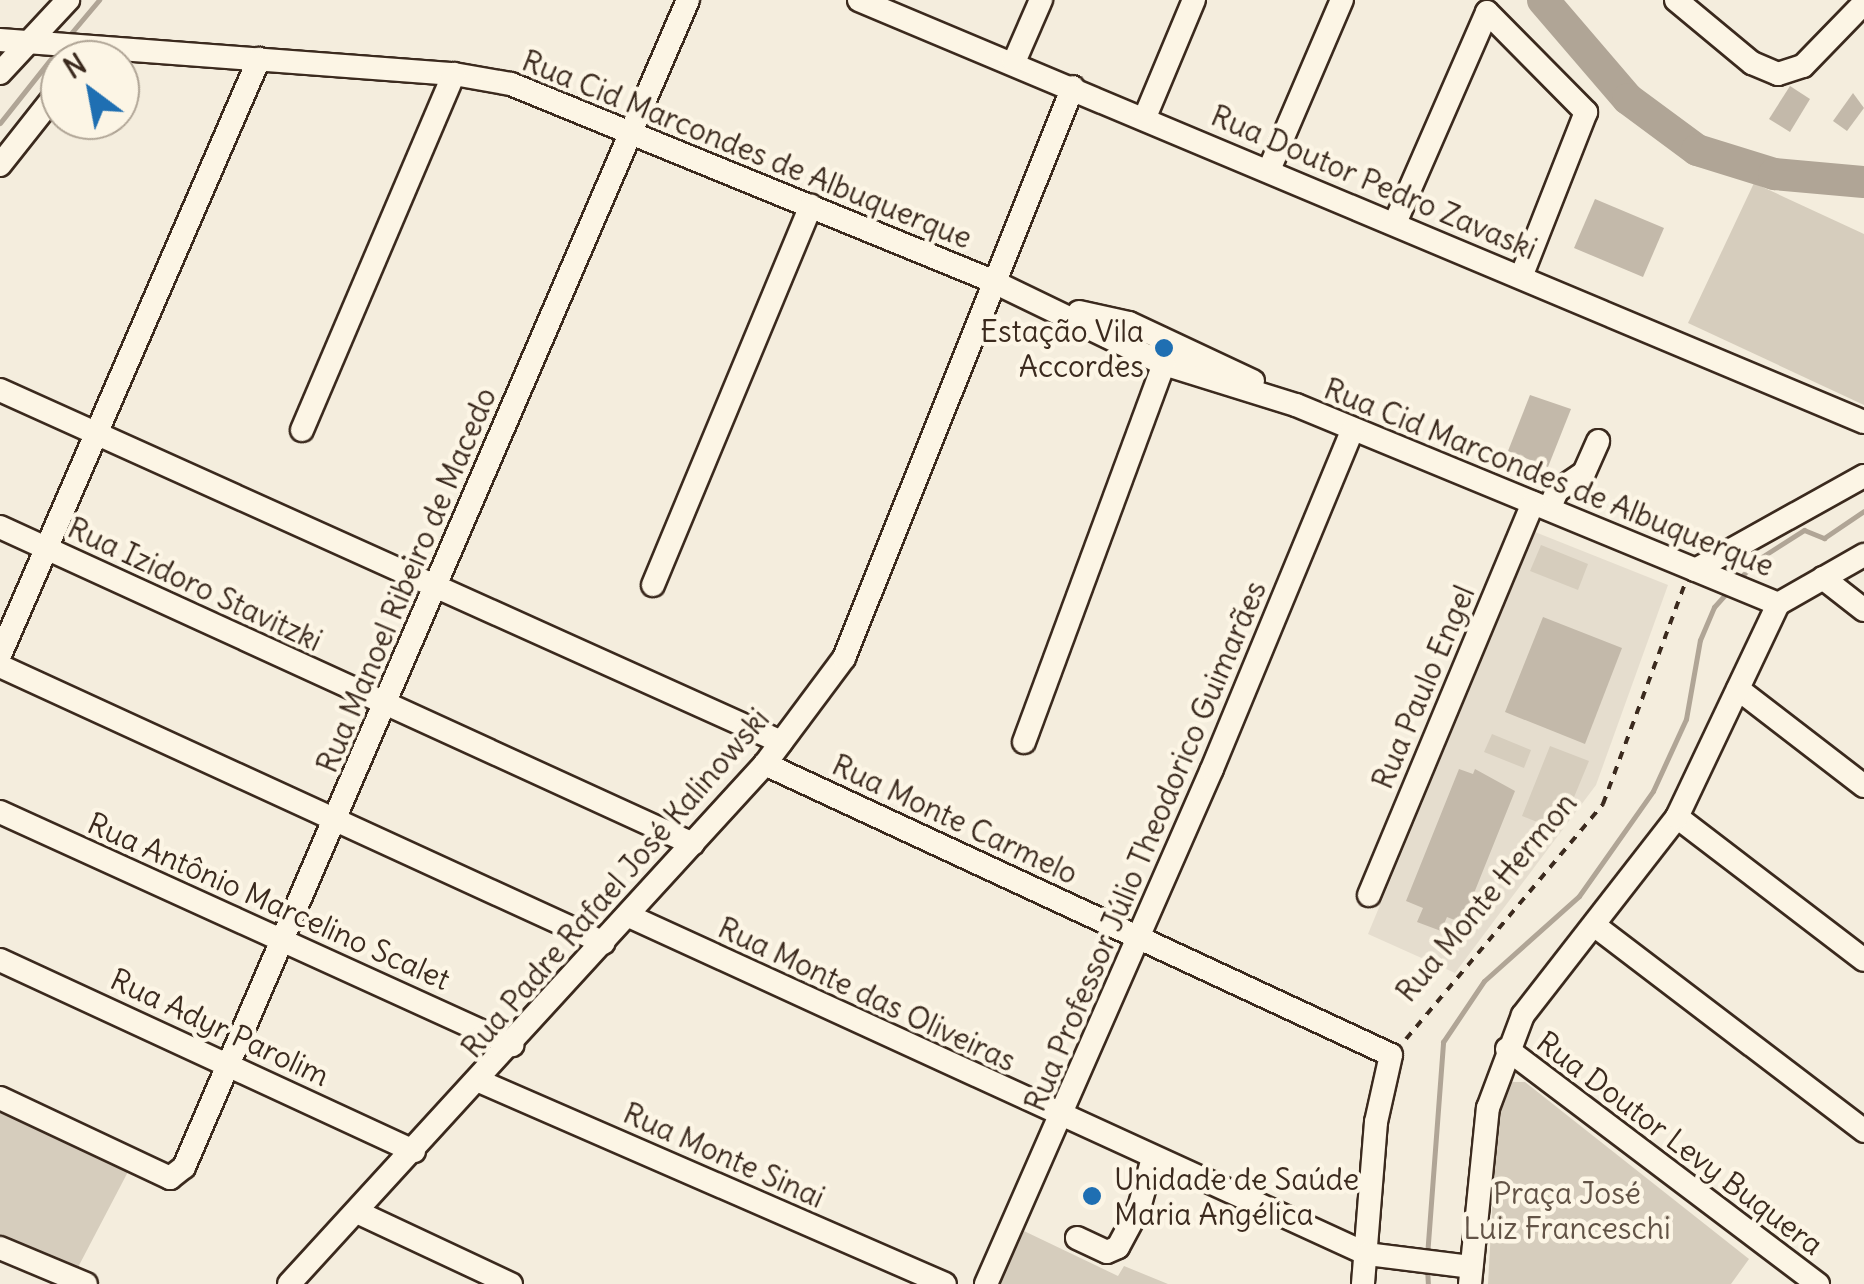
<!DOCTYPE html>
<meta charset="utf-8">
<style>
body{margin:0}
#map{position:relative;width:1864px;height:1284px;overflow:hidden;background:#f4eddd;font-family:Delius,sans-serif}
div>[style]{position:absolute}
.built>*{inset:0;background:#e5ddce}
.green>*{inset:0;background:#d6cdbd}
.stream>*{height:5px;margin:-2.5px;padding:0 2.5px;transform-origin:2.5px;border-radius:2.5px;background:#b0a596}
.river>*{height:32px;margin:-16px;padding:0 16px;transform-origin:16px;border-radius:16px;background:#b0a596}
.building>*{inset:0;background:#c3b9aa}
.path>*{height:4px;margin-top:-2px;transform-origin:0;background:repeating-linear-gradient(90deg,#3b2a1e 0 8px,transparent 0 16px)}
.roads{filter:drop-shadow(2px 0 #3b2a1e) drop-shadow(-2px 0 #3b2a1e) drop-shadow(0 2px #3b2a1e) drop-shadow(0 -2px #3b2a1e)}
.minor>*{height:22px;margin:-11px;padding:0 11px;transform-origin:11px;border-radius:11px;background:#fcf5e5}
.dots>*{width:28px;height:28px;translate:-50% -50%;box-sizing:border-box;border:5px solid #fcf5e5;border-radius:50%}
span{translate:-50% -50%;white-space:nowrap;text-align:center;line-height:1.15;-webkit-text-stroke:9px #fcf5e5;paint-order:stroke}
.street-label{font-size:30px;color:#3b2a1e}
.poi-label{font-size:30px;color:#3b2a1e}
.right{translate:-100% -50%;text-align:right}
.left{translate:0 -50%;text-align:left}
.park-label{font-size:30px;color:#625346}
.north{position:absolute;left:40px;top:40px;width:100px;height:100px;box-sizing:border-box;background:#fcf5e5;border:2px solid #afa495;border-radius:50%;rotate:328deg;font-size:28px;font-weight:700;line-height:40px;text-align:center;color:#3b2a1e}
.north::after{content:'';display:block;margin:auto;width:35px;height:45px;background:#1f6fb2;clip-path:polygon(50% 0,100% 100%,50% 72%,0 100%)}
</style>
<div id="map">
<div class="built">
<div style="clip-path:polygon(1535px 532px,1668px 585px,1596px 785px,1455px 973px,1368px 934px)"></div>
</div>
<div class="green">
<div style="clip-path:polygon(1754px 183px,1864px 234px,1864px 405px,1688px 323px)"></div>
<div style="clip-path:polygon(1541px 545px,1588px 564px,1578px 590px,1530px 571px)"></div>
<div style="clip-path:polygon(1492px 734px,1531px 750px,1524px 768px,1484px 752px)"></div>
<div style="clip-path:polygon(1550px 746px,1589px 761px,1560px 831px,1522px 816px)"></div>
<div style="clip-path:polygon(1512px 1082px,1525px 1082px,1749px 1259px,1731px 1284px,1488px 1284px,1498px 1104px)"></div>
<div style="clip-path:polygon(0 1105px,131px 1166px,75px 1273px,0 1239px)"></div>
<div style="clip-path:polygon(1024px 1231px,1118px 1276px,1124px 1266px,1168px 1284px,1000px 1284px)"></div>
</div>
<div class="stream">
<div style="left:67px;top:38px;width:50px;rotate:-49.9deg"></div>
<div style="left:0;top:123px;width:92px;rotate:-51.6deg"></div>
<div style="left:1737px;top:581px;width:29px;rotate:-46deg"></div>
<div style="left:1757px;top:560px;width:56px;rotate:-32.6deg"></div>
<div style="left:1804px;top:530px;width:22px;rotate:22deg"></div>
<div style="left:1824px;top:538px;width:48px;rotate:-34deg"></div>
<div style="left:1427px;top:1256px;width:215px;rotate:-85.7deg"></div>
<div style="left:1443px;top:1042px;width:73px;rotate:-56.1deg"></div>
<div style="left:1484px;top:981px;width:127px;rotate:-41.8deg"></div>
<div style="left:1579px;top:896px;width:128px;rotate:-54.8deg"></div>
<div style="left:1653px;top:791px;width:79px;rotate:-65.4deg"></div>
<div style="left:1686px;top:719px;width:80px;rotate:-80deg"></div>
<div style="left:1700px;top:640px;width:36px;rotate:-67deg"></div>
<div style="left:1714px;top:607px;width:24px;rotate:-48deg"></div>
<div style="left:1427px;top:1267px;width:17px;rotate:87deg"></div>
</div>
<div class="river">
<div style="left:1543px;top:0;width:130px;rotate:49.4deg"></div>
<div style="left:1628px;top:99px;width:86px;rotate:36.5deg"></div>
<div style="left:1697px;top:150px;width:81px;rotate:17.3deg"></div>
<div style="left:1774px;top:174px;width:90px;rotate:5.1deg"></div>
</div>
<div class="building">
<div style="clip-path:polygon(1790px 86px,1810px 99px,1790px 132px,1769px 119px)"></div>
<div style="clip-path:polygon(1853px 93px,1864px 108px,1847px 131px,1833px 121px)"></div>
<div style="clip-path:polygon(1595px 199px,1664px 228px,1643px 277px,1574px 248px)"></div>
<div style="clip-path:polygon(1530px 395px,1571px 409px,1548px 467px,1508px 451px)"></div>
<div style="clip-path:polygon(1543px 617px,1622px 648px,1585px 744px,1505px 712px)"></div>
<div style="clip-path:polygon(1459px 769px,1473px 774px,1475px 769px,1515px 791px,1462px 923px,1447px 917px,1441px 931px,1417px 922px,1423px 908px,1406px 901px)"></div>
</div>
<div class="path">
<div style="left:1406px;top:1039px;width:307px;rotate:-50deg"></div>
<div style="left:1603px;top:804px;width:233px;rotate:-69.6deg"></div>
</div>
<div class="roads">
<div class="minor">
<div style="left:859px;top:0;width:1090px;rotate:22.78deg"></div>
<div style="left:1676px;top:0;width:99px;rotate:39.7deg"></div>
<div style="left:1752px;top:63px;width:28px;rotate:23deg"></div>
<div style="left:1778px;top:74px;width:26px;rotate:-18deg"></div>
<div style="left:1803px;top:66px;width:88px;rotate:-45.9deg"></div>
<div style="left:0;top:40px;width:455px;rotate:4.3deg"></div>
<div style="left:454px;top:74px;width:58px;rotate:10deg"></div>
<div style="left:511px;top:84px;width:518px;rotate:22.25deg"></div>
<div style="left:990px;top:280px;width:193px;rotate:25.8deg"></div>
<div style="left:1164px;top:364px;width:138px;rotate:17.3deg"></div>
<div style="left:1296px;top:405px;width:521px;rotate:22.43deg"></div>
<div style="left:1014px;top:62px;width:68px;rotate:-66.5deg"></div>
<div style="left:0;top:73px;width:100px;rotate:-47deg"></div>
<div style="left:1145px;top:117px;width:127px;rotate:-67.3deg"></div>
<div style="left:0;top:165px;width:97px;rotate:-51.7deg"></div>
<div style="left:1269px;top:170px;width:185px;rotate:-66.8deg"></div>
<div style="left:1395px;top:223px;width:230px;rotate:-66.4deg"></div>
<div style="left:1487px;top:12px;width:141px;rotate:45.3deg"></div>
<div style="left:1586px;top:112px;width:177px;rotate:111.5deg"></div>
<div style="left:1079px;top:312px;width:51px;rotate:12.4deg"></div>
<div style="left:1129px;top:323px;width:137px;rotate:25.1deg"></div>
<div style="left:0;top:390px;width:857px;rotate:24.26deg"></div>
<div style="left:302px;top:430px;width:387px;rotate:-66.9deg"></div>
<div style="left:1549px;top:509px;width:20px;rotate:-66deg"></div>
<div style="left:1557px;top:491px;width:32px;rotate:-34deg"></div>
<div style="left:1584px;top:473px;width:35px;rotate:-66deg"></div>
<div style="left:0;top:527px;width:762px;rotate:24.58deg"></div>
<div style="left:1695px;top:570px;width:193px;rotate:-29.1deg"></div>
<div style="left:1823px;top:578px;width:52px;rotate:38deg"></div>
<div style="left:653px;top:585px;width:411px;rotate:-67.4deg"></div>
<div style="left:0;top:655px;width:650px;rotate:-66.51deg"></div>
<div style="left:0;top:666px;width:664px;rotate:24.64deg"></div>
<div style="left:1738px;top:689px;width:159px;rotate:37.6deg"></div>
<div style="left:1024px;top:742px;width:403px;rotate:-69.7deg"></div>
<div style="left:765px;top:764px;width:690px;rotate:24.93deg"></div>
<div style="left:1391px;top:1055px;width:69px;rotate:102.6deg"></div>
<div style="left:1376px;top:1122px;width:163px;rotate:94.6deg"></div>
<div style="left:0;top:812px;width:563px;rotate:24.47deg"></div>
<div style="left:1677px;top:817px;width:235px;rotate:37.4deg"></div>
<div style="left:1369px;top:895px;width:425px;rotate:-67.3deg"></div>
<div style="left:629px;top:916px;width:812px;rotate:24.61deg"></div>
<div style="left:1367px;top:1254px;width:105px;rotate:7.1deg"></div>
<div style="left:1594px;top:925px;width:340px;rotate:37.3deg"></div>
<div style="left:0;top:960px;width:456px;rotate:24.8deg"></div>
<div style="left:1507px;top:1049px;width:390px;rotate:37.1deg"></div>
<div style="left:479px;top:1081px;width:508px;rotate:23.54deg"></div>
<div style="left:0;top:1098px;width:188px;rotate:25.2deg"></div>
<div style="left:170px;top:1178px;width:18px;rotate:-38deg"></div>
<div style="left:184px;top:1167px;width:1271px;rotate:-66.64deg"></div>
<div style="left:357px;top:1212px;width:170px;rotate:25.1deg"></div>
<div style="left:1077px;top:1238px;width:33px;rotate:25deg"></div>
<div style="left:1107px;top:1252px;width:12px;rotate:-24deg"></div>
<div style="left:1118px;top:1247px;width:44px;rotate:-61.7deg"></div>
<div style="left:1139px;top:1208px;width:52px;rotate:-74.4deg"></div>
<div style="left:0;top:1248px;width:93px;rotate:22.7deg"></div>
<div style="left:289px;top:1284px;width:705px;rotate:-47.53deg"></div>
<div style="left:765px;top:764px;width:132px;rotate:-53.3deg"></div>
<div style="left:844px;top:658px;width:615px;rotate:-68.15deg"></div>
<div style="left:986px;top:1284px;width:562px;rotate:-66.31deg"></div>
<div style="left:1212px;top:769px;width:368px;rotate:-67.5deg"></div>
<div style="left:1470px;top:1284px;width:177px;rotate:-84.2deg"></div>
<div style="left:1488px;top:1108px;width:99px;rotate:-69.4deg"></div>
<div style="left:1523px;top:1015px;width:251px;rotate:-52.1deg"></div>
<div style="left:1677px;top:817px;width:236px;rotate:-64.6deg"></div>
<div style="left:1778px;top:604px;width:99px;rotate:-29.7deg"></div>
</div>
</div>
<div class="dots">
<div style="left:1164px;top:348px;background:#1f6fb2"></div>
<div style="left:1092px;top:1196px;background:#1f6fb2"></div>
</div>
<div class="street-label">
<span style="left:747px;top:149px;rotate:22deg">Rua Cid Marcondes de Albuquerque</span>
<span style="left:1374px;top:182px;rotate:23deg">Rua Doutor Pedro Zavaski</span>
<span style="left:1549px;top:477px;rotate:22deg">Rua Cid Marcondes de Albuquerque</span>
<span style="left:406px;top:580px;rotate:-67deg">Rua Manoel Ribeiro de Macedo</span>
<span style="left:195px;top:584px;rotate:25deg">Rua Izidoro Stavitzki</span>
<span style="left:1423px;top:687px;rotate:-67deg">Rua Paulo Engel</span>
<span style="left:955px;top:819px;rotate:25deg">Rua Monte Carmelo</span>
<span style="left:1145px;top:846px;rotate:-67deg">Rua Professor Júlio Theodorico Guimarães</span>
<span style="left:615px;top:883px;rotate:-49deg">Rua Padre Rafael José Kalinowski</span>
<span style="left:1486px;top:897px;rotate:-50deg">Rua Monte Hermon</span>
<span style="left:269px;top:901px;rotate:24deg">Rua Antônio Marcelino Scalet</span>
<span style="left:867px;top:994px;rotate:25deg">Rua Monte das Oliveiras</span>
<span style="left:220px;top:1027px;rotate:25deg">Rua Adyr Parolim</span>
<span style="left:1680px;top:1143px;rotate:37deg">Rua Doutor Levy Buquera</span>
<span style="left:724px;top:1155px;rotate:24deg">Rua Monte Sinai</span>
</div>
<div class="poi-label">
<span class="right" style="left:1144px;top:348px">Estação Vila<br>Accordes</span>
<span class="left" style="left:1114px;top:1196px">Unidade de Saúde<br>Maria Angélica</span>
</div>
<div class="park-label">
<span style="left:1567px;top:1210px">Praça José<br>Luiz Franceschi</span>
</div>
<div class="north">N</div>
</div>
